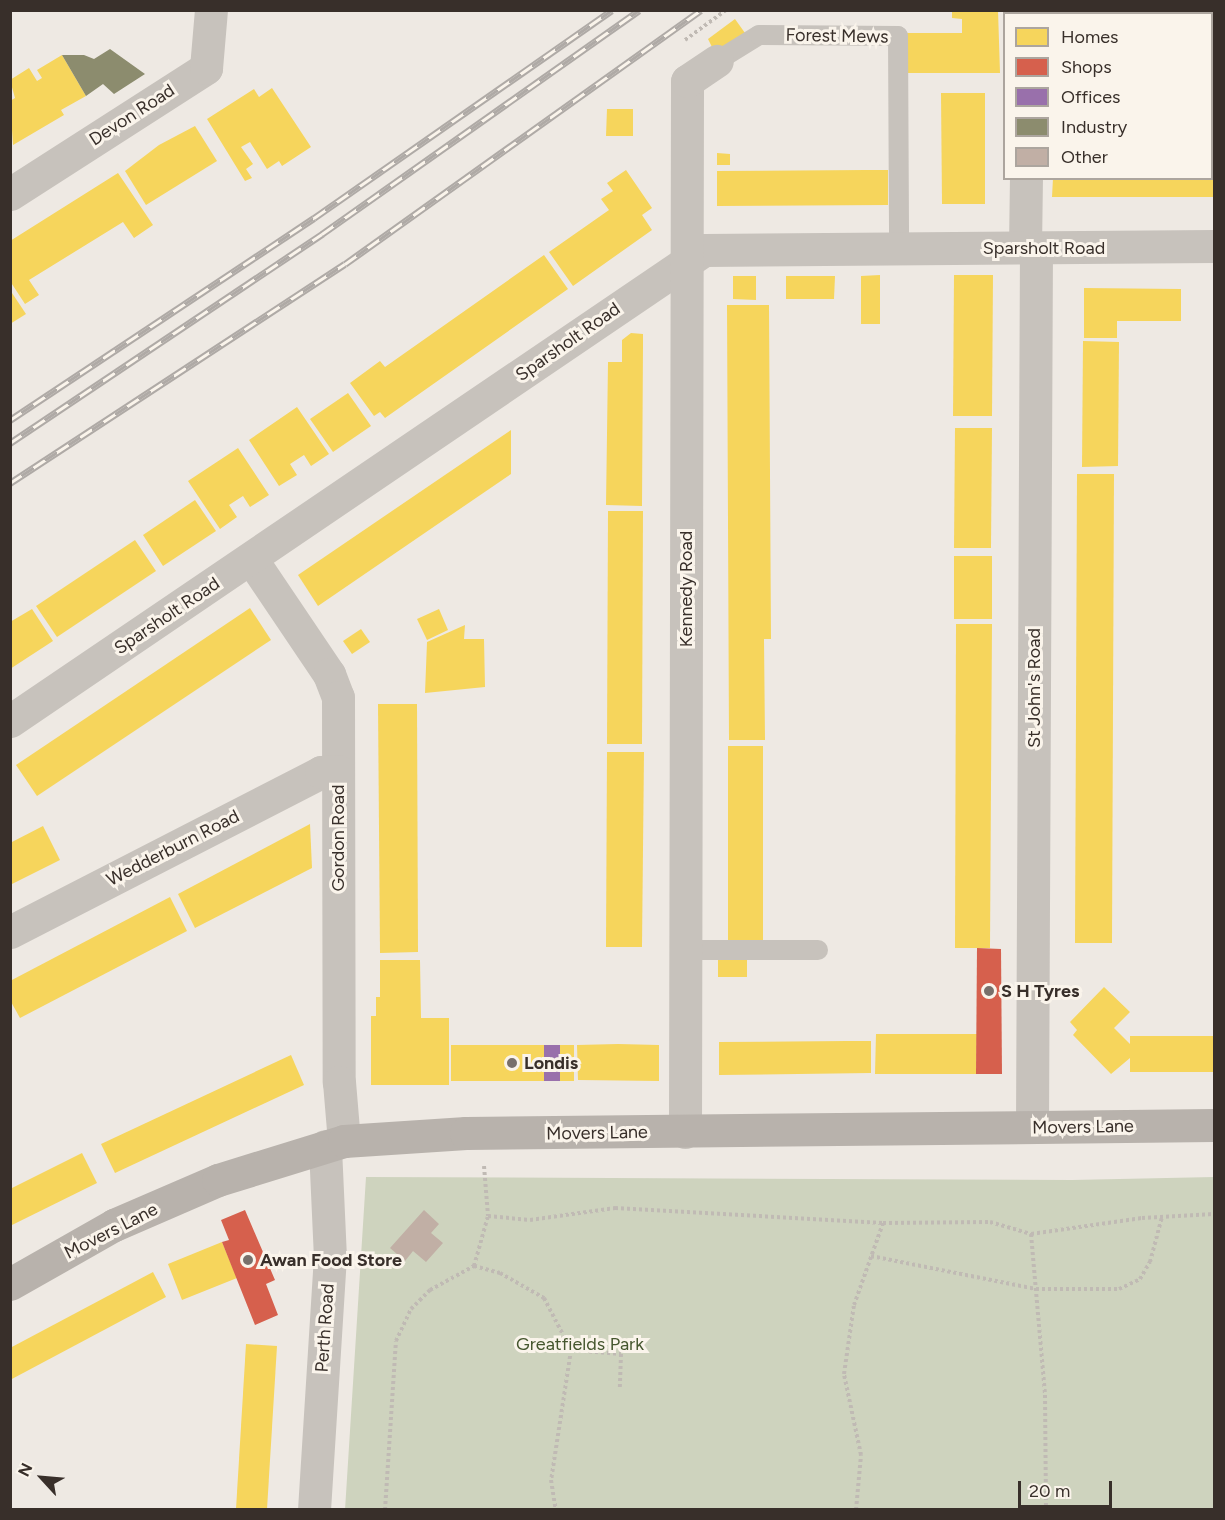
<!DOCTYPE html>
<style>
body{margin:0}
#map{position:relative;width:1225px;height:1520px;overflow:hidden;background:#eee9e3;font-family:Figtree,sans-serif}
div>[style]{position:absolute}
.green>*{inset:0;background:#ced3be}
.homes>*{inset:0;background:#f6d55c}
.shops>*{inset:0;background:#d6604d}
.offices>*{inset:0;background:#9970ab}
.industry>*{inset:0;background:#8c8c6e}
.building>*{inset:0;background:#c1afa5}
.path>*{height:4px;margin-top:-2px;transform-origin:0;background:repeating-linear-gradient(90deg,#c0bab4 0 3px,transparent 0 6px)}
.lane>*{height:20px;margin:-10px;padding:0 10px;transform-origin:10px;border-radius:10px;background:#c7c2bc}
.street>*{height:33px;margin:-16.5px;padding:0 16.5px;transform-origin:16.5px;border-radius:16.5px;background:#c7c2bc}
.secondary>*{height:33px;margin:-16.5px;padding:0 16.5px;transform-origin:16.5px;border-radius:16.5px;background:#b8b2ac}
.rail>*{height:7px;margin-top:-3.5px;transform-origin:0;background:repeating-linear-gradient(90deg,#faf4eb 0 14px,#afaaa6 0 28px);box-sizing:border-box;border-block:2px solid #afaaa6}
.dots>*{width:16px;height:16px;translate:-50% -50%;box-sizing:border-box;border:3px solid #faf4eb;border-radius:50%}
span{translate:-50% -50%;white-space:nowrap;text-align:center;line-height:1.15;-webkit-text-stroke:6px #faf4eb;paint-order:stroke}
.street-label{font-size:18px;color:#382f2a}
.poi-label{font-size:18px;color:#382f2a;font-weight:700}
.left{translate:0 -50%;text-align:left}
.park-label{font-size:18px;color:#45562e}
.frame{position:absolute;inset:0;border:12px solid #382f2a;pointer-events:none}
.legend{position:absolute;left:1003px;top:12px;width:210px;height:168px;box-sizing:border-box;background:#faf4eb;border:2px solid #aca59e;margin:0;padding:8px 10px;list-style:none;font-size:18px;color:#382f2a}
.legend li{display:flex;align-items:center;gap:12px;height:30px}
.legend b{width:30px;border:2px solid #aca59e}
.north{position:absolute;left:12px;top:1448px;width:60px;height:60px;-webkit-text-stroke:4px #faf4eb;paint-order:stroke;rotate:296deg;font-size:16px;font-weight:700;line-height:24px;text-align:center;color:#382f2a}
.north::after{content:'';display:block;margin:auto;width:21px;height:27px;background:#382f2a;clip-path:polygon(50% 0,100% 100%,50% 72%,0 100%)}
.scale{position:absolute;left:1018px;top:1481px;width:94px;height:27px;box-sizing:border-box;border:3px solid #382f2a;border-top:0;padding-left:8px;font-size:18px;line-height:21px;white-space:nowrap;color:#382f2a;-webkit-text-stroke:4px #faf4eb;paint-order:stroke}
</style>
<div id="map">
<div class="green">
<div style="clip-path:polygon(366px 1177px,1072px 1180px,1214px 1177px,1214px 1509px,345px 1510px)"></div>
</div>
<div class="homes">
<div style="clip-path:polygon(952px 10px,998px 10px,1000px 73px,902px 73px,903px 33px,962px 33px,962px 19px,952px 18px)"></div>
<div style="clip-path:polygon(1102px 10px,1144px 10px,1144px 14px,1102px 14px)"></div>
<div style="clip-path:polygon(735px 19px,745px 33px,716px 55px,708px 39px)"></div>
<div style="clip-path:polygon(62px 55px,86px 96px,61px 110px,64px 115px,13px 145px,10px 101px,15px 98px,10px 80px,29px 68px,37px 81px,42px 78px,37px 70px)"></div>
<div style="clip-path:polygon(272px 88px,311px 147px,282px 166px,279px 161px,267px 169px,250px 142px,241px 147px,253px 164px,246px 169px,252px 178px,245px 181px,207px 119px,254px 89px,259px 97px)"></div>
<div style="clip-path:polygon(941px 93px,985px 93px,985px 204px,942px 204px)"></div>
<div style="clip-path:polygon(607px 109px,633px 109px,633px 136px,606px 136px)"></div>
<div style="clip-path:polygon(195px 126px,217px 161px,146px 205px,125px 171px,159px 145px)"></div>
<div style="clip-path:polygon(717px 153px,730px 154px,730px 165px,717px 165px)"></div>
<div style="clip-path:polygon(1212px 164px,1214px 197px,1052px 197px,1053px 178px,1212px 178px)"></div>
<div style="clip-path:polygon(626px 170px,652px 208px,642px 215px,652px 230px,573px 286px,549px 252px,609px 210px,601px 199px,613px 191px,607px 183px)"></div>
<div style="clip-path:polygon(865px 170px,888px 170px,888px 205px,717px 206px,717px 171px)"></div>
<div style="clip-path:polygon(118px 173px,153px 225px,134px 238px,123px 222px,29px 280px,39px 295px,25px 304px,10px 281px,10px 241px)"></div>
<div style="clip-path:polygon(544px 255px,568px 289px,385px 418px,380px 412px,374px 416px,350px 383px,380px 361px,385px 367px)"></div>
<div style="clip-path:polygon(880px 275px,880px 324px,861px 324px,861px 276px)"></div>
<div style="clip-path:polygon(954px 275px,993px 275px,992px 416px,953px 416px)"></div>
<div style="clip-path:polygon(733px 276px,756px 276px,756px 300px,733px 299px)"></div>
<div style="clip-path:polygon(786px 276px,835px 276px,834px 299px,786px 299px)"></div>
<div style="clip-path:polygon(1084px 288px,1181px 289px,1181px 321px,1117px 321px,1117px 338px,1084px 338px)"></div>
<div style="clip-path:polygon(10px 290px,26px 314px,10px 324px)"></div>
<div style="clip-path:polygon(727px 305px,769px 305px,771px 639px,764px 639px,765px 740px,729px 740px)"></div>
<div style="clip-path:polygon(631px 333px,643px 334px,643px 345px,642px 506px,606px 505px,608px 362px,622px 362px,622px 340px)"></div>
<div style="clip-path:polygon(1083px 341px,1119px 342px,1118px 466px,1082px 467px)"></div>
<div style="clip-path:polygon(348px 393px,371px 426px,333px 452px,310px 419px)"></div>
<div style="clip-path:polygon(297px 407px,329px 454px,311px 466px,304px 455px,290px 464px,297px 475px,279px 486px,249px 440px)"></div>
<div style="clip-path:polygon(955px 428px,992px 428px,991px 548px,954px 548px)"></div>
<div style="clip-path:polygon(511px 430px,511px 474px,318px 606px,298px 575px)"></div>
<div style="clip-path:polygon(238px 448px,269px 495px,250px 507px,243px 496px,229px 505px,237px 517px,220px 529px,188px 481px)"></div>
<div style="clip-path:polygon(1077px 474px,1114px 474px,1112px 943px,1075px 943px)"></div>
<div style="clip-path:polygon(195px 500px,216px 531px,163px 566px,143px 535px)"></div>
<div style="clip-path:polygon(608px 511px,643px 511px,642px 744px,607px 744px)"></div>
<div style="clip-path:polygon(135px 540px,156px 571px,57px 637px,36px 606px)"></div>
<div style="clip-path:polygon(954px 556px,992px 556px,992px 619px,954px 619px)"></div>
<div style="clip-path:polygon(250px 608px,271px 640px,37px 796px,16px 765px)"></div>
<div style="clip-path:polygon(32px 609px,53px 641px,10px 669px,10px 622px)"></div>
<div style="clip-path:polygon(439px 609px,448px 630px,427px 640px,417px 619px)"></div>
<div style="clip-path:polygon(956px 624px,992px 624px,990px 948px,955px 948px)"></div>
<div style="clip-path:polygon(465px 625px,464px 639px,484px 639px,485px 687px,425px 693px,427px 642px)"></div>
<div style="clip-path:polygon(361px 629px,370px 642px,352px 654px,343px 641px)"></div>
<div style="clip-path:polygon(378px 704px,417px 704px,418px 952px,380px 953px)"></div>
<div style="clip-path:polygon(728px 746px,763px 746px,763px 946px,728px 946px)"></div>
<div style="clip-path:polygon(607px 752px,644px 752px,642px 947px,606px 947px)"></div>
<div style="clip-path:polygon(310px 824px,312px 868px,195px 928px,178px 894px)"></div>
<div style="clip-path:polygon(43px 826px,60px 860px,10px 885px,10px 843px)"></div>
<div style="clip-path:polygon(170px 897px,187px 931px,20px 1018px,10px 1000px,10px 981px)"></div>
<div style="clip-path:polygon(718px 957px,747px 957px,747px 977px,718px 977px)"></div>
<div style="clip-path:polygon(380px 960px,420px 960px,421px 1018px,449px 1018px,449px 1085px,371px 1085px,371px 1016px,376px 1016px,376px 997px,380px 997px)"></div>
<div style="clip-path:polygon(1104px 987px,1130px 1012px,1114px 1028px,1130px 1044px,1130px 1036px,1214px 1036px,1214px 1072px,1130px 1072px,1130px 1058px,1111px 1074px,1073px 1035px,1077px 1030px,1070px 1022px)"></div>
<div style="clip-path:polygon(876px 1034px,977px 1034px,976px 1074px,875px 1074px)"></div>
<div style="clip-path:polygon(847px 1041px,871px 1041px,871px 1073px,719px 1075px,719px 1042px)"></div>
<div style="clip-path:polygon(618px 1044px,659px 1045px,659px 1081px,578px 1080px,577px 1045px)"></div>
<div style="clip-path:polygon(451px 1045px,544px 1045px,544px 1081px,451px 1081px)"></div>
<div style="clip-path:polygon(560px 1045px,574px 1045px,574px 1081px,560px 1081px)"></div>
<div style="clip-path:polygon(291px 1055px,304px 1085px,115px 1173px,101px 1144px)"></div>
<div style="clip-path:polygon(82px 1153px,97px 1183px,10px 1226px,10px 1189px)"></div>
<div style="clip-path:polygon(222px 1242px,237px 1278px,182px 1300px,168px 1264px)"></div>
<div style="clip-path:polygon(153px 1272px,166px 1297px,10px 1380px,10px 1348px)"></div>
<div style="clip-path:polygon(246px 1344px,277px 1346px,267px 1509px,236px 1509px)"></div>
</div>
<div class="shops">
<div style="clip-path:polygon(977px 948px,1001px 949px,1002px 1074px,976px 1074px)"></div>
<div style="clip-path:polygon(245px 1210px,275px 1280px,266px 1284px,278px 1315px,255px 1325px,222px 1242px,229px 1240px,221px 1220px)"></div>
</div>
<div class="offices">
<div style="clip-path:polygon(544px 1045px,560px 1045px,560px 1081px,544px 1081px)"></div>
</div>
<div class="industry">
<div style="clip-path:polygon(1181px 10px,1207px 10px,1207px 14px,1181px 14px)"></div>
<div style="clip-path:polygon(110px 49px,145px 74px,114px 94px,103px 84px,86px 96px,62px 55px,84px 55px,94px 59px)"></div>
</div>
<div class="building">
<div style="clip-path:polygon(424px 1210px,439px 1224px,431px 1233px,443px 1243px,426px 1262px,413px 1251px,405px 1261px,390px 1248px)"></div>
</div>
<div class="path">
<div style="left:685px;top:40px;width:51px;rotate:-36.2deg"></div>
<div style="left:484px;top:1166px;width:50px;rotate:85.4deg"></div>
<div style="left:488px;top:1216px;width:42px;rotate:5.4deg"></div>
<div style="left:530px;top:1220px;width:86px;rotate:-8deg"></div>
<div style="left:615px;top:1208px;width:268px;rotate:3.2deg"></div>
<div style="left:883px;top:1223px;width:107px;rotate:-0.5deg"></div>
<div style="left:990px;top:1222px;width:43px;rotate:16.3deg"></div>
<div style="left:1031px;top:1234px;width:162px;rotate:85deg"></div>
<div style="left:1045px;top:1395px;width:115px;rotate:89.5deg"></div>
<div style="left:1031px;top:1234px;width:112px;rotate:-8.2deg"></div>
<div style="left:1142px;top:1218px;width:72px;rotate:-3.2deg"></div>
<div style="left:871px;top:1256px;width:168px;rotate:11.3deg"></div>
<div style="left:1036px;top:1289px;width:83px"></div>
<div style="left:1119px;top:1289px;width:23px;rotate:-25deg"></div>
<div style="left:1140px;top:1279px;width:20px;rotate:-60deg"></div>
<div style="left:1150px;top:1262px;width:47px;rotate:-75.1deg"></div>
<div style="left:474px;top:1266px;width:27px;rotate:15deg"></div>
<div style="left:500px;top:1273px;width:51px;rotate:29.6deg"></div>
<div style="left:544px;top:1298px;width:59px;rotate:62.6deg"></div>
<div style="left:571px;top:1350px;width:132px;rotate:98.7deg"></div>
<div style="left:551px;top:1480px;width:30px;rotate:81deg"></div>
<div style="left:571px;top:1350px;width:50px;rotate:4.6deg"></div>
<div style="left:621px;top:1354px;width:33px;rotate:92deg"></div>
<div style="left:385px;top:1510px;width:169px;rotate:-86.3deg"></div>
<div style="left:396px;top:1341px;width:35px;rotate:-65deg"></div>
<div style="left:411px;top:1309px;width:27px;rotate:-45deg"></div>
<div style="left:430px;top:1290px;width:50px;rotate:-28.6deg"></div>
<div style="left:474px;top:1266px;width:52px;rotate:-74.4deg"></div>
<div style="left:856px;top:1510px;width:55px;rotate:-84.8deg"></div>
<div style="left:861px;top:1455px;width:83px;rotate:-101.9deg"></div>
<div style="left:844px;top:1374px;width:70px;rotate:-81.8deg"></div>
<div style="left:854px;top:1305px;width:87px;rotate:-70.5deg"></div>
</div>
<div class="lane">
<div style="left:717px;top:61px;width:49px;rotate:-31.8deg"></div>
<div style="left:759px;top:35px;width:139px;rotate:0.4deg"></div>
<div style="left:898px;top:36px;width:210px;rotate:89.7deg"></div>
<div style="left:686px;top:950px;width:132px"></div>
</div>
<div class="street">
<div style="left:1212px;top:61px;width:2px"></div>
<div style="left:10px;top:194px;width:233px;rotate:-32.7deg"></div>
<div style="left:206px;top:68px;width:58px;rotate:-85.1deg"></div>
<div style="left:1025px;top:248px;width:70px;rotate:-89.2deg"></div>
<div style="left:252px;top:560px;width:138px;rotate:56deg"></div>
<div style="left:329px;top:674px;width:25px;rotate:69deg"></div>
<div style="left:338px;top:697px;width:385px;rotate:89.9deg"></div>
<div style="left:339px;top:1082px;width:59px;rotate:85.2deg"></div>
<div style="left:10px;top:721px;width:839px;rotate:-34.16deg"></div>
<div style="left:704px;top:250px;width:510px;rotate:-0.45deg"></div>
<div style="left:10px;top:932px;width:350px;rotate:-27.2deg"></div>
<div style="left:321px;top:772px;width:17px;rotate:-3deg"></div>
<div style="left:1032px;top:1127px;width:878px;rotate:-89.74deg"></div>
<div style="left:685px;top:1132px;width:1051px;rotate:-89.89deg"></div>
<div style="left:687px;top:81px;width:36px;rotate:-34deg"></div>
<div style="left:314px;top:1510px;width:253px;rotate:-86.4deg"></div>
<div style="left:330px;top:1258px;width:112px;rotate:-92.6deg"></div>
</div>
<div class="secondary">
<div style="left:10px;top:1284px;width:120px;rotate:-29.6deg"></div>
<div style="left:114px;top:1225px;width:113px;rotate:-23.4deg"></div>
<div style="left:218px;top:1180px;width:132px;rotate:-17.2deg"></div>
<div style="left:344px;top:1141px;width:122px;rotate:-3.8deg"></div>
<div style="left:466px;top:1133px;width:748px;rotate:-0.61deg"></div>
</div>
<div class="rail">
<div style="left:10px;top:420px;width:365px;rotate:-33.6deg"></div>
<div style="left:314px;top:218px;width:363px;rotate:-34.9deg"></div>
<div style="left:10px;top:443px;width:376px;rotate:-33.8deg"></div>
<div style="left:322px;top:234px;width:388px;rotate:-35.2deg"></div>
<div style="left:10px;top:483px;width:400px;rotate:-33.2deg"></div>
<div style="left:345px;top:264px;width:437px;rotate:-35.5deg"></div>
</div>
<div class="dots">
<div style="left:989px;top:991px;background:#78706b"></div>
<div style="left:512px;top:1063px;background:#78706b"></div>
<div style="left:248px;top:1260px;background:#78706b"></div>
</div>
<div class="street-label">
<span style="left:837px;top:36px;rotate:1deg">Forest Mews</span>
<span style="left:132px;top:115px;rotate:-33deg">Devon Road</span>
<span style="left:1044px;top:248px">Sparsholt Road</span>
<span style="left:568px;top:342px;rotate:-35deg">Sparsholt Road</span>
<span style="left:686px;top:589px;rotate:-90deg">Kennedy Road</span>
<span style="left:167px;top:616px;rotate:-34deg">Sparsholt Road</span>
<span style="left:1034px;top:688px;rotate:-90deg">St John's Road</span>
<span style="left:338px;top:838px;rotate:-90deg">Gordon Road</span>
<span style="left:173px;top:848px;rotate:-27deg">Wedderburn Road</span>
<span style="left:1083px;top:1127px;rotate:-1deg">Movers Lane</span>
<span style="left:597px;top:1133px;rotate:-1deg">Movers Lane</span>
<span style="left:111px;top:1231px;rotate:-27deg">Movers Lane</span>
<span style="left:325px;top:1328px;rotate:-86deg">Perth Road</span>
</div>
<div class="poi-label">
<span class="left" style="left:1001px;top:991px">S H Tyres</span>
<span class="left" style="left:524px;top:1063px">Londis</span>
<span class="left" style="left:260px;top:1260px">Awan Food Store</span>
</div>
<div class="park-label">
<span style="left:580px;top:1344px">Greatfields Park</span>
</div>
<div class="frame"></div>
<ul class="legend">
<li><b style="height:16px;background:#f6d55c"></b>Homes</li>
<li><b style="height:16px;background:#d6604d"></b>Shops</li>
<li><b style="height:16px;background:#9970ab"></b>Offices</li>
<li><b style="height:16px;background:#8c8c6e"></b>Industry</li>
<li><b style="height:16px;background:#c1afa5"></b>Other</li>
</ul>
<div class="north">N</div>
<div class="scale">20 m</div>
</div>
